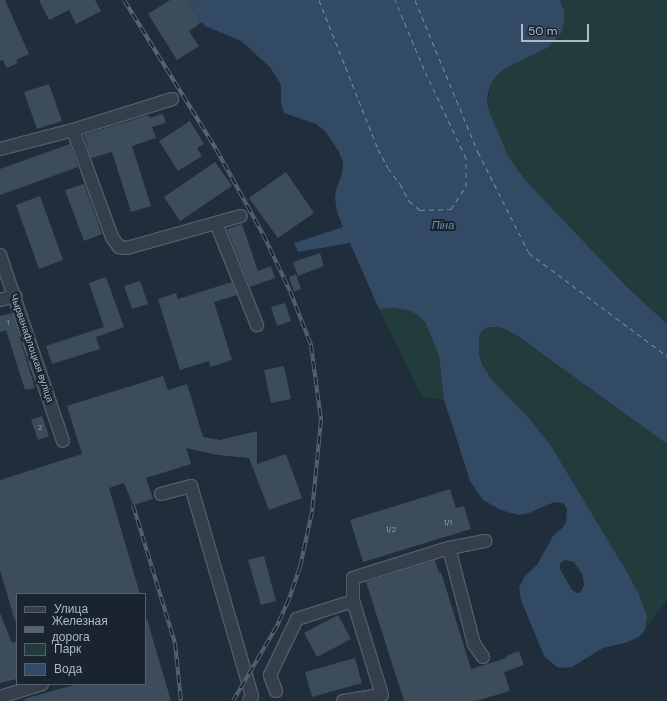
<!DOCTYPE html>
<meta charset="utf-8">
<style>
body{margin:0}
#map{position:relative;width:667px;height:701px;overflow:hidden;background:#202d3b;font-family:"DM Sans",sans-serif}
div>[style]{position:absolute}
.green>*{inset:0;background:#223b3c}
.water>*{inset:0;background:#324a64}
.ferry>*{height:1px;margin-top:-0.5px;transform-origin:0;background:repeating-linear-gradient(90deg,#6d8dad 0 5px,transparent 0 9px)}
.building>*{inset:0;background:#3c4c5b}
.roads{filter:drop-shadow(1px 0 #515d69) drop-shadow(-1px 0 #515d69) drop-shadow(0 1px #515d69) drop-shadow(0 -1px #515d69)}
.minor>*{height:12px;margin:-6px;padding:0 6px;transform-origin:6px;border-radius:6px;background:#343f4b}
.rail>*{height:4px;margin-top:-2px;transform-origin:0;background:repeating-linear-gradient(90deg,#19242f 0 8px,#556372 0 16px);box-sizing:border-box;border-block:1px solid #556372}
span{translate:-50% -50%;white-space:nowrap;text-align:center;line-height:1.15;-webkit-text-stroke:4px #19242f;paint-order:stroke}
.number-label{font-size:8px;color:#929eac}
.number-label span{-webkit-text-stroke-width:0}
.street-label{font-size:10px;color:#aebac7}
.water-label{font-size:11px;color:#6d8dad;font-style:italic}
.legend{position:absolute;left:16px;top:593px;width:130px;height:92px;box-sizing:border-box;background:#19242f;border:1px solid #55606c;margin:0;padding:5px 7px;list-style:none;font-size:12px;color:#aebac7}
.legend li{display:flex;align-items:center;gap:8px;height:20px}
.legend b{width:20px;border:1px solid #55606c}
.scale{position:absolute;left:521px;top:24px;width:68px;height:18px;box-sizing:border-box;border:2px solid #aebac7;border-top:0;padding-left:5px;font-size:12px;line-height:14px;white-space:nowrap;color:#aebac7;-webkit-text-stroke:3px #19242f;paint-order:stroke}
</style>
<div id="map">
<div class="green">
<div style="clip-path:polygon(560px 0,667px 0,667px 324px,625px 285px,525px 180px,508px 156px,490px 113px,487px 103px,492px 82px,498px 74px,564px 10px)"></div>
<div style="clip-path:polygon(394px 308px,410px 311px,418px 315px,430px 330px,439px 355px,444px 400px,422px 397px,379px 309px)"></div>
<div style="clip-path:polygon(489px 327px,497px 327px,519px 337px,667px 444px,667px 600px,645px 630px,647px 624px,639px 594px,561px 463px,540px 431px,497px 387px,486px 372px,479px 354px,478px 345px,479px 336px,483px 330px)"></div>
</div>
<div class="water">
<div style="clip-path:polygon(evenodd,187px 0,560px 0,564px 10px,564px 21px,562px 32px,549px 47px,506px 68px,498px 74px,492px 82px,488px 93px,487px 103px,490px 113px,508px 156px,525px 180px,625px 285px,667px 324px,667px 444px,519px 337px,506px 330px,497px 327px,489px 327px,483px 330px,479px 336px,479px 354px,482px 364px,491px 379px,529px 418px,551px 446px,628px 574px,639px 594px,647px 617px,645px 630px,640px 636px,628px 642px,603px 648px,572px 667px,565px 668px,557px 667px,544px 656px,521px 600px,519px 587px,525px 576px,537px 565px,553px 536px,563px 527px,566px 522px,567px 509px,564px 504px,558px 502px,552px 503px,529px 513px,518px 515px,501px 510px,483px 500px,470px 481px,466px 468px,444px 400px,439px 355px,425px 322px,418px 315px,410px 311px,394px 308px,379px 309px,350px 243px,298px 252px,294px 243px,343px 227px,337px 212px,335px 198px,336px 190px,342px 173px,343px 162px,339px 152px,325px 131px,316px 124px,284px 113px,281px 103px,281px 85px,270px 67px,241px 41px,205px 26px,187px 0,565px 560px,574px 562px,582px 574px,584px 585px,580px 593px,577px 593px,572px 590px,560px 569px,560px 564px,565px 560px)"></div>
</div>
<div class="ferry">
<div style="left:319px;top:0;width:160px;rotate:68.4deg"></div>
<div style="left:378px;top:149px;width:21px;rotate:62deg"></div>
<div style="left:388px;top:168px;width:20px;rotate:53deg"></div>
<div style="left:400px;top:184px;width:19px;rotate:62deg"></div>
<div style="left:409px;top:201px;width:14px;rotate:39deg"></div>
<div style="left:420px;top:210px;width:31px;rotate:-2deg"></div>
<div style="left:451px;top:209px;width:27px;rotate:-57deg"></div>
<div style="left:466px;top:186px;width:28px;rotate:-90deg"></div>
<div style="left:466px;top:158px;width:98px;rotate:-115.3deg"></div>
<div style="left:424px;top:69px;width:75px;rotate:-112.8deg"></div>
<div style="left:415px;top:0;width:165px;rotate:67.5deg"></div>
<div style="left:478px;top:152px;width:113px;rotate:63.2deg"></div>
<div style="left:529px;top:253px;width:172px;rotate:36.7deg"></div>
</div>
<div class="building">
<div style="clip-path:polygon(0 0,5px 0,29px 54px,16px 60px,18px 63px,7px 68px,3px 60px,0 61px)"></div>
<div style="clip-path:polygon(39px 0,95px 0,101px 11px,76px 24px,69px 10px,49px 20px)"></div>
<div style="clip-path:polygon(170px 0,187px 0,202px 22px,189px 31px,199px 46px,177px 60px,148px 14px)"></div>
<div style="clip-path:polygon(49px 84px,62px 121px,37px 129px,24px 92px)"></div>
<div style="clip-path:polygon(163px 114px,166px 123px,152px 127px,156px 138px,132px 146px,151px 206px,131px 212px,112px 152px,91px 158px,84px 135px,148px 115px,150px 118px)"></div>
<div style="clip-path:polygon(190px 121px,204px 144px,197px 148px,202px 156px,178px 171px,159px 141px)"></div>
<div style="clip-path:polygon(70px 144px,78px 167px,0 195px,0 169px)"></div>
<div style="clip-path:polygon(215px 162px,232px 186px,180px 221px,164px 197px)"></div>
<div style="clip-path:polygon(286px 172px,314px 213px,278px 238px,249px 198px)"></div>
<div style="clip-path:polygon(84px 184px,102px 234px,84px 241px,65px 190px)"></div>
<div style="clip-path:polygon(40px 196px,63px 260px,39px 269px,16px 205px)"></div>
<div style="clip-path:polygon(242px 224px,258px 271px,271px 266px,275px 278px,250px 287px,227px 229px)"></div>
<div style="clip-path:polygon(320px 253px,324px 266px,298px 276px,293px 262px)"></div>
<div style="clip-path:polygon(296px 274px,301px 289px,294px 292px,289px 277px)"></div>
<div style="clip-path:polygon(106px 277px,124px 327px,96px 337px,100px 349px,52px 364px,46px 346px,104px 327px,89px 283px)"></div>
<div style="clip-path:polygon(140px 281px,148px 304px,132px 309px,124px 286px)"></div>
<div style="clip-path:polygon(232px 282px,237px 295px,214px 302px,232px 360px,210px 367px,209px 361px,180px 370px,158px 299px,176px 293px,178px 299px)"></div>
<div style="clip-path:polygon(285px 303px,291px 321px,277px 326px,271px 307px)"></div>
<div style="clip-path:polygon(12px 313px,35px 388px,25px 390px,6px 330px,0 332px,0 316px)"></div>
<div style="clip-path:polygon(284px 366px,291px 399px,271px 403px,264px 370px)"></div>
<div style="clip-path:polygon(163px 376px,168px 390px,187px 384px,203px 437px,220px 440px,257px 431px,257px 464px,286px 454px,302px 498px,269px 510px,249px 458px,218px 455px,186px 448px,191px 464px,146px 478px,153px 499px,133px 505px,124px 483px,109px 488px,140px 594px,17px 594px,17px 620px,15px 621px,0 570px,0 480px,82px 454px,67px 406px)"></div>
<div style="clip-path:polygon(42px 416px,49px 436px,38px 440px,31px 420px)"></div>
<div style="clip-path:polygon(450px 489px,456px 508px,464px 506px,471px 529px,363px 562px,350px 520px)"></div>
<div style="clip-path:polygon(264px 556px,276px 601px,261px 605px,248px 560px)"></div>
<div style="clip-path:polygon(435px 560px,439px 573px,441px 572px,471px 669px,507px 658px,506px 656px,519px 651px,524px 665px,504px 672px,510px 691px,476px 701px,404px 701px,366px 582px)"></div>
<div style="clip-path:polygon(0 613px,12px 643px,17px 641px,17px 679px,0 683px)"></div>
<div style="clip-path:polygon(338px 615px,351px 639px,317px 657px,304px 633px)"></div>
<div style="clip-path:polygon(145px 619px,147px 619px,171px 701px,25px 701px,24px 699px,77px 684px,145px 684px)"></div>
<div style="clip-path:polygon(355px 658px,362px 683px,312px 697px,305px 672px)"></div>
</div>
<div class="roads">
<div class="minor">
<div style="left:73px;top:130px;width:114px;rotate:70deg"></div>
<div style="left:112px;top:237px;width:12px;rotate:55deg"></div>
<div style="left:119px;top:247px;width:8px;rotate:7deg"></div>
<div style="left:127px;top:248px;width:118px;rotate:-15.7deg"></div>
<div style="left:0;top:149px;width:75px;rotate:-14.6deg"></div>
<div style="left:73px;top:130px;width:104px;rotate:-17.4deg"></div>
<div style="left:216px;top:223px;width:110px;rotate:68.1deg"></div>
<div style="left:0;top:255px;width:196px;rotate:71.3deg"></div>
<div style="left:0;top:300px;width:16px;rotate:-15deg"></div>
<div style="left:161px;top:494px;width:31px;rotate:-15deg"></div>
<div style="left:191px;top:486px;width:219px;rotate:73.8deg"></div>
<div style="left:252px;top:696px;width:6px;rotate:121deg"></div>
<div style="left:449px;top:548px;width:99px;rotate:75.4deg"></div>
<div style="left:474px;top:644px;width:16px;rotate:55deg"></div>
<div style="left:276px;top:691px;width:17px;rotate:-111deg"></div>
<div style="left:270px;top:675px;width:62px;rotate:-64.3deg"></div>
<div style="left:297px;top:619px;width:59px;rotate:-17.8deg"></div>
<div style="left:0;top:697px;width:44px;rotate:-17.2deg"></div>
<div style="left:343px;top:701px;width:39px;rotate:-9deg"></div>
<div style="left:382px;top:695px;width:98px;rotate:-107.1deg"></div>
<div style="left:353px;top:601px;width:23px;rotate:-90deg"></div>
<div style="left:353px;top:578px;width:101px;rotate:-17.4deg"></div>
<div style="left:449px;top:548px;width:37px;rotate:-11deg"></div>
</div>
</div>
<div class="rail">
<div style="left:124px;top:0;width:175px;rotate:58.3deg"></div>
<div style="left:216px;top:149px;width:97px;rotate:61.1deg"></div>
<div style="left:263px;top:234px;width:63px;rotate:64.7deg"></div>
<div style="left:290px;top:291px;width:58px;rotate:68.7deg"></div>
<div style="left:311px;top:345px;width:76px;rotate:82.4deg"></div>
<div style="left:321px;top:420px;width:92px;rotate:95.6deg"></div>
<div style="left:312px;top:512px;width:56px;rotate:102.3deg"></div>
<div style="left:300px;top:567px;width:34px;rotate:109deg"></div>
<div style="left:289px;top:599px;width:30px;rotate:114deg"></div>
<div style="left:277px;top:626px;width:87px;rotate:120.4deg"></div>
<div style="left:133px;top:505px;width:144px;rotate:73.1deg"></div>
<div style="left:175px;top:643px;width:58px;rotate:84.1deg"></div>
</div>
<div class="number-label">
<span style="left:8px;top:323px">1</span>
<span style="left:40px;top:428px">2</span>
<span style="left:448px;top:523px">1/1</span>
<span style="left:391px;top:530px">1/2</span>
</div>
<div class="street-label">
<span style="left:32px;top:348px;rotate:71deg">Чырванафлоцкая вуліца</span>
</div>
<div class="water-label">
<span style="left:443px;top:225px">Піна</span>
</div>
<ul class="legend">
<li><b style="height:5px;background:#343f4b"></b>Улица</li>
<li><b style="height:5px;background:#556372"></b>Железная дорога</li>
<li><b style="height:11px;background:#223b3c"></b>Парк</li>
<li><b style="height:11px;background:#324a64"></b>Вода</li>
</ul>
<div class="scale">50 m</div>
</div>
